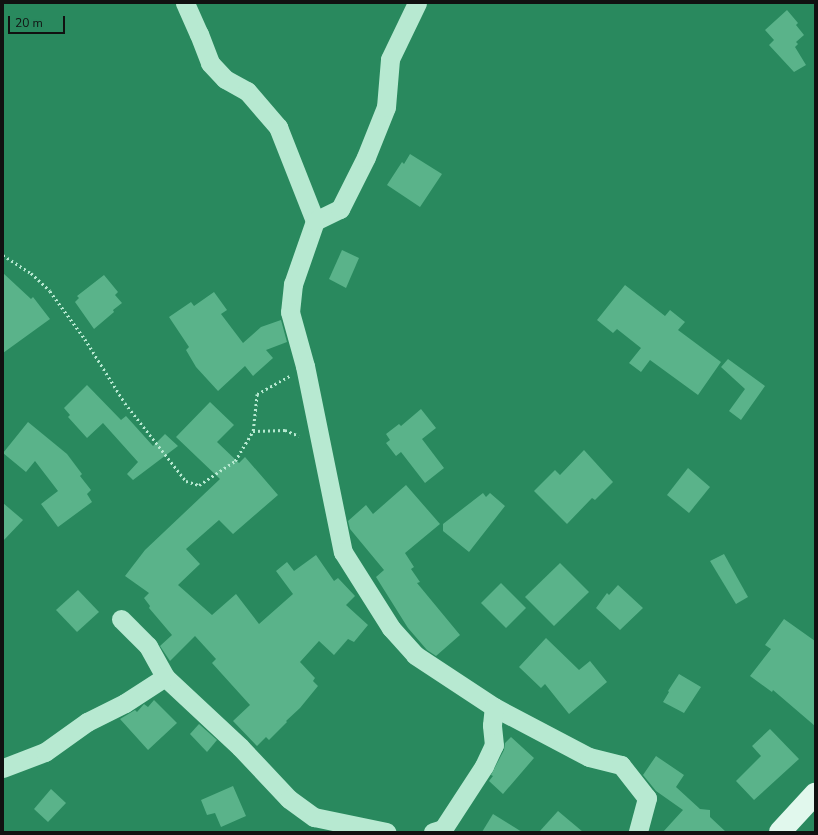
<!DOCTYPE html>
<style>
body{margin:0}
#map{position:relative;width:818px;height:835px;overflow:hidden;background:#29895e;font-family:"Nunito Sans",sans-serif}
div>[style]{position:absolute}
.building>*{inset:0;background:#5ab38a}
.path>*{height:2.5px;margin-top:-1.25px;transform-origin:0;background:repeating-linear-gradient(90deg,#b7e9d1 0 2px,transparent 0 5px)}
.street>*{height:19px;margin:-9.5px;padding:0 9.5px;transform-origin:9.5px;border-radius:9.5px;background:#b7e9d1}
.secondary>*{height:22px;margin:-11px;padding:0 11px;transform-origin:11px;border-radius:11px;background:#e1f8ed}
span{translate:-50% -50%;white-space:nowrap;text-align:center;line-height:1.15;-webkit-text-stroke:3px #29895e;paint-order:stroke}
.frame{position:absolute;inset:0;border:4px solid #111;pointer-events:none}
.scale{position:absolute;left:8px;top:16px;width:57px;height:18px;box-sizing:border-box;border:2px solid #111;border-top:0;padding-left:5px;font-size:12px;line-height:14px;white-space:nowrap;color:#111;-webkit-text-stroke:3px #29895e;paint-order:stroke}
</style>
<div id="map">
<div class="building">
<div style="clip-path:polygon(787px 10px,798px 23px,796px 25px,804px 35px,796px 42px,798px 44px,795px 47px,806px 65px,794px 72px,769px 45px,774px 40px,765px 30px)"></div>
<div style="clip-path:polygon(410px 154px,442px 174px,420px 207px,387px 185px,402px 162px,404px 164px)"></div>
<div style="clip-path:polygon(342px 250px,359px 258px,346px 288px,329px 279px)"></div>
<div style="clip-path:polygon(3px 273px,31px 299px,33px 297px,50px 319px,3px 353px)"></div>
<div style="clip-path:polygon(104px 275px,118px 292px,115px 295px,122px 303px,113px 310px,114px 312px,94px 329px,75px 302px,79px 298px,77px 296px)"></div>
<div style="clip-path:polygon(625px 285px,665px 316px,670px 310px,685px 322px,678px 330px,721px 362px,698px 395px,650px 360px,641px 372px,629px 363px,641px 348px,617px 329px,613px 333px,597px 320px)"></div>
<div style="clip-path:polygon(214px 292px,227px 310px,221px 314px,243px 343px,261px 327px,281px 320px,287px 342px,266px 350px,273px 358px,253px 376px,245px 366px,218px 391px,196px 367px,186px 350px,189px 347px,169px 317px,191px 302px,194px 306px)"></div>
<div style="clip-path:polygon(728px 359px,765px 386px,741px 420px,729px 411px,745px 389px,721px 367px)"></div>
<div style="clip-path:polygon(87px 385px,121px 420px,126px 416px,153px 446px,165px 434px,178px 446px,133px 480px,127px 474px,138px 462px,103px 423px,87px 438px,68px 417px,70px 415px,64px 408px)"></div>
<div style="clip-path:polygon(210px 402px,234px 425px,217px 442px,239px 463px,245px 457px,278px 495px,233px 534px,219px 520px,186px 549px,200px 564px,178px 585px,212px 615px,236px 594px,259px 624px,293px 594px,276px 571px,287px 562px,294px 571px,316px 555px,334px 581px,338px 578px,355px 596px,346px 605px,368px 625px,354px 642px,348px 639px,334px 655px,319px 641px,300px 662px,315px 678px,313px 681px,318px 686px,300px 708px,286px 721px,287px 722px,269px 740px,266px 737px,257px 746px,233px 721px,250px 705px,212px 663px,216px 659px,195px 636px,170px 661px,160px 646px,172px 635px,149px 608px,150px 606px,144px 598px,149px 593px,125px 576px,145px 550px,220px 479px,176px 437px)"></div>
<div style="clip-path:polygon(421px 409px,436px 428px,422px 439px,444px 468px,425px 483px,401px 452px,396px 456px,386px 443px,390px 440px,386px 434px,399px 424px,401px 426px)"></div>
<div style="clip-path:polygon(28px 422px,67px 454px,82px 474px,80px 476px,91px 490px,87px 494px,92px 502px,58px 527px,41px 504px,58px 491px,35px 461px,26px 472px,3px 453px)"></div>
<div style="clip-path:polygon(584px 450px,613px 482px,595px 500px,592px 498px,567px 524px,534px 491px,555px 470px,560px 475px)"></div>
<div style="clip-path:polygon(688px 468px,710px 487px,689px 513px,667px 495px)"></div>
<div style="clip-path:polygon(406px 485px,440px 524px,405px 553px,414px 567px,411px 569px,420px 582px,417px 583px,460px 635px,436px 656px,427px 650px,408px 628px,376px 577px,384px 570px,350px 529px,348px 521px,366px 505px,373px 514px)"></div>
<div style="clip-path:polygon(483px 493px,486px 497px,490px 493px,505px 506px,469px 552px,443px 531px,443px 524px)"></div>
<div style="clip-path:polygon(3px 503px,23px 520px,3px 541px)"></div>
<div style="clip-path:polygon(724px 554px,748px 597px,736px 604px,710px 561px)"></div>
<div style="clip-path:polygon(560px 563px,589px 592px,554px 626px,525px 597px)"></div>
<div style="clip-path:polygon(501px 583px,526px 608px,506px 628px,481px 603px)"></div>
<div style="clip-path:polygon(618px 585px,643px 608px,620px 630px,596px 608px,607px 593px,609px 595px)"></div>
<div style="clip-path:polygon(78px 590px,99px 612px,77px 632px,56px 610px)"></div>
<div style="clip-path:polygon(784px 619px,815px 641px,815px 726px,773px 690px,772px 692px,750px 676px,771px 649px,765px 645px)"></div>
<div style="clip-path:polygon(546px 638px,579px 670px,590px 661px,607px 682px,569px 714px,545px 684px,541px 688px,519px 667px)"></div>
<div style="clip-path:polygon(679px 674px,701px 687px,684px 713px,663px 702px,669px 692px,668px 691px)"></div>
<div style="clip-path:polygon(154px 700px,177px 723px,148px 750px,120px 719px,135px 710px,137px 712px,144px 704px,148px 707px)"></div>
<div style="clip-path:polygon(199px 724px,217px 740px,207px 752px,190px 734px)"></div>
<div style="clip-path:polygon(770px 729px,799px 759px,754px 800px,736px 781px,761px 756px,752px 746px)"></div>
<div style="clip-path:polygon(511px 737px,534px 758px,503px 794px,489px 781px,493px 776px,491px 775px,504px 750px,505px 743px)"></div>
<div style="clip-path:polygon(656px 756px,684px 775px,676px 787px,700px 809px,710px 810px,710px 817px,726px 832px,663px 832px,683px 810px,656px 791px,643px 775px)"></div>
<div style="clip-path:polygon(233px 786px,246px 816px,221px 827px,215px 813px,207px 815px,201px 800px)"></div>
<div style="clip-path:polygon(51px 789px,66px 803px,48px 822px,34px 809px)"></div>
<div style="clip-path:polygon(558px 811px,583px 832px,539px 832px)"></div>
<div style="clip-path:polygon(493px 814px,522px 832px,482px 832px)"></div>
</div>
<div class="path">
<div style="left:3px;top:255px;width:33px;rotate:33deg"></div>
<div style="left:31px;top:273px;width:26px;rotate:43deg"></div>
<div style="left:50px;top:291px;width:59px;rotate:53.9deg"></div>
<div style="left:85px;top:339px;width:75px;rotate:58deg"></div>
<div style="left:125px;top:403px;width:99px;rotate:52deg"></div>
<div style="left:186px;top:481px;width:14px;rotate:17deg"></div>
<div style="left:199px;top:485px;width:43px;rotate:-33.7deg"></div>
<div style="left:235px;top:461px;width:35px;rotate:-59deg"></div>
<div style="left:253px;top:431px;width:37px;rotate:-84deg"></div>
<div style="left:257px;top:394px;width:37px;rotate:-29deg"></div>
<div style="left:253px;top:431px;width:32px;rotate:-2deg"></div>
<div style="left:285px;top:430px;width:15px;rotate:23deg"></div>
</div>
<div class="street">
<div style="left:185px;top:3px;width:34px;rotate:66deg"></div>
<div style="left:199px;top:34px;width:31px;rotate:69deg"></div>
<div style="left:210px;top:63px;width:22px;rotate:47deg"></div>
<div style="left:225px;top:79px;width:25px;rotate:29deg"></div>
<div style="left:247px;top:91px;width:48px;rotate:49.3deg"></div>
<div style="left:278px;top:127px;width:101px;rotate:68.5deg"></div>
<div style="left:315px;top:221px;width:67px;rotate:109.2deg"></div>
<div style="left:293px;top:284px;width:28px;rotate:96deg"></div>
<div style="left:290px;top:312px;width:56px;rotate:74.5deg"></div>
<div style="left:305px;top:366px;width:190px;rotate:78.5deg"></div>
<div style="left:343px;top:552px;width:90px;rotate:57.7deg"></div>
<div style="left:391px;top:628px;width:36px;rotate:48deg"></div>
<div style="left:415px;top:655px;width:95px;rotate:33.4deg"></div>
<div style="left:494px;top:707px;width:107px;rotate:27.8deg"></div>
<div style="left:589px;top:757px;width:33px;rotate:14deg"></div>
<div style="left:621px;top:765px;width:42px;rotate:51.8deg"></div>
<div style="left:647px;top:798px;width:35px;rotate:105deg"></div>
<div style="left:315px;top:221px;width:28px;rotate:-26deg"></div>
<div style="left:340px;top:209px;width:58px;rotate:-63.4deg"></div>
<div style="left:366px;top:157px;width:54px;rotate:-68.2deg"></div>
<div style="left:386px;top:107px;width:48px;rotate:-85.2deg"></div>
<div style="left:390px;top:59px;width:62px;rotate:-64.3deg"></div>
<div style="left:121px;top:619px;width:38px;rotate:45deg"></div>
<div style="left:148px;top:646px;width:35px;rotate:61deg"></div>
<div style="left:165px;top:677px;width:103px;rotate:43deg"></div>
<div style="left:240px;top:747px;width:71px;rotate:46.7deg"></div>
<div style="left:289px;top:799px;width:31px;rotate:36deg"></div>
<div style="left:314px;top:817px;width:74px;rotate:11.8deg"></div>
<div style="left:3px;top:768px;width:45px;rotate:-20.9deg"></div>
<div style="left:45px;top:752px;width:52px;rotate:-35.5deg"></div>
<div style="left:87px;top:722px;width:42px;rotate:-26.6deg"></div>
<div style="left:125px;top:703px;width:48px;rotate:-33deg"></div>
<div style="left:433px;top:832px;width:10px;rotate:-17deg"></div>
<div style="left:443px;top:829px;width:75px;rotate:-56.9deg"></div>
<div style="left:484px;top:766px;width:23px;rotate:-65deg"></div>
<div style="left:494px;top:745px;width:20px;rotate:-96deg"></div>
<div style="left:492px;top:725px;width:18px;rotate:-84deg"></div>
</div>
<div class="secondary">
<div style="left:780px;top:832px;width:52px;rotate:-47.4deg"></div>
</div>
<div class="frame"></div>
<div class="scale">20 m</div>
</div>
